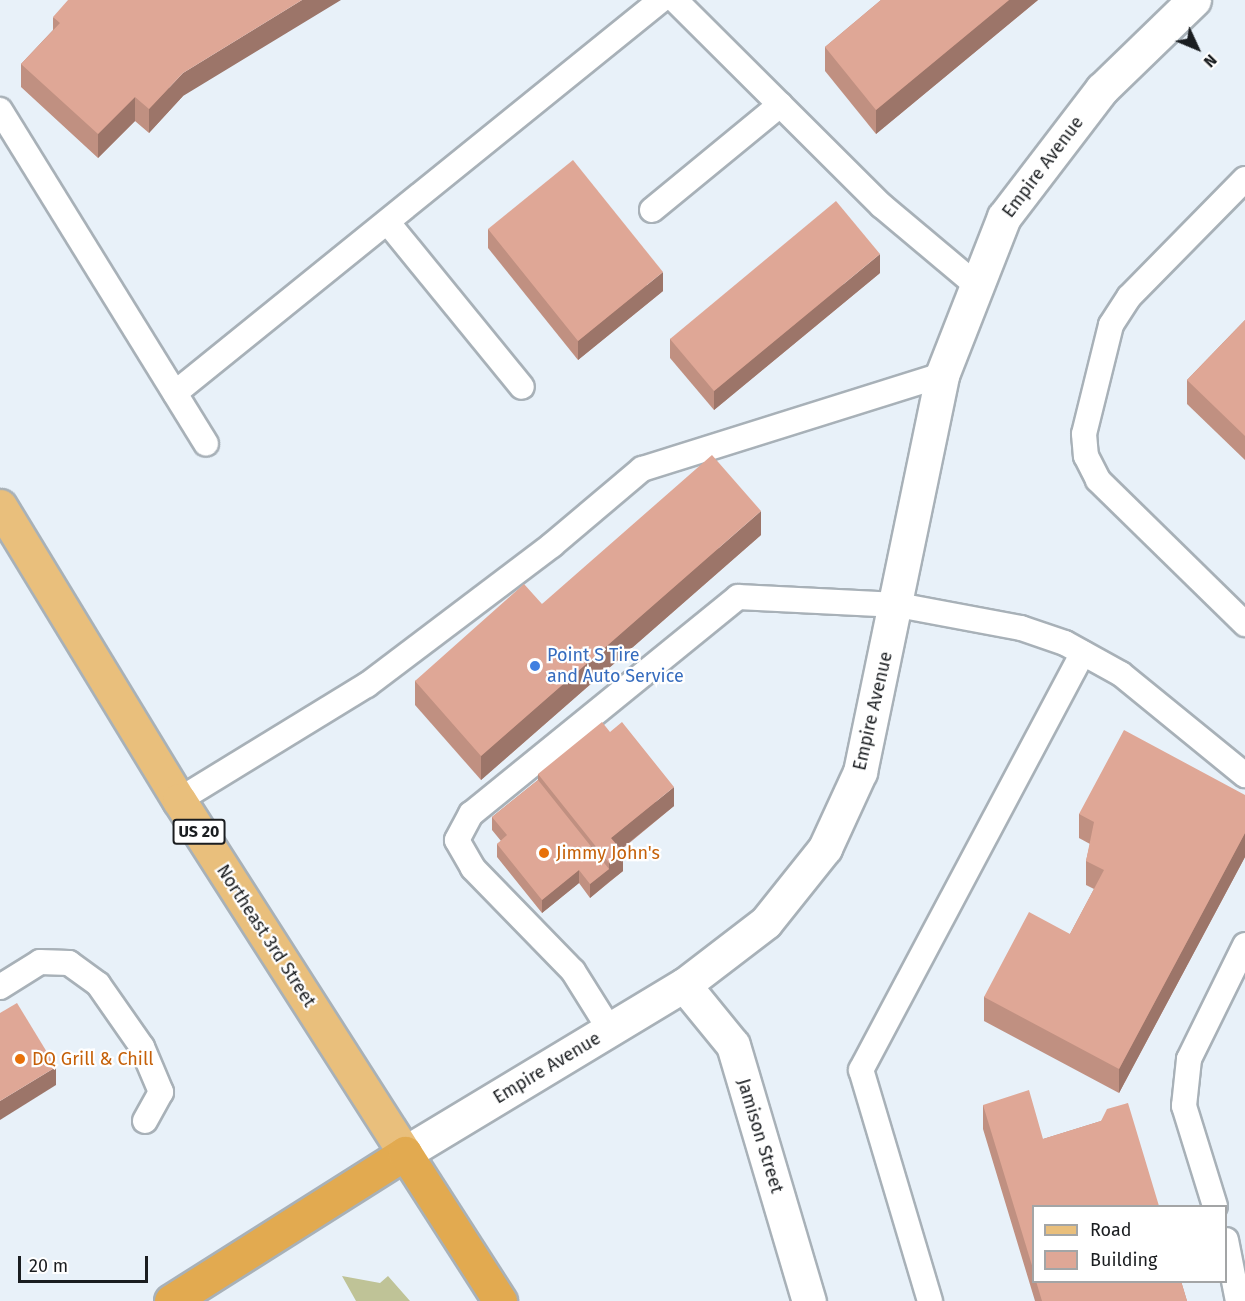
<!DOCTYPE html>
<style>
body{margin:0}
#map{position:relative;width:1245px;height:1301px;overflow:hidden;background:#e8f1f9;font-family:"Fira Sans",sans-serif}
div>[style]{position:absolute}
.green>*{inset:0;background:#bfc397}
.roads{filter:drop-shadow(2px 0 #a8b1b8) drop-shadow(-2px 0 #a8b1b8) drop-shadow(0 2px #a8b1b8) drop-shadow(0 -2px #a8b1b8)}
.service>*{height:24px;margin:-12px;padding:0 12px;transform-origin:12px;border-radius:12px;background:#fff}
.minor>*{height:33px;margin:-16.5px;padding:0 16.5px;transform-origin:16.5px;border-radius:16.5px;background:#fff}
.tertiary>*{height:33px;margin:-16.5px;padding:0 16.5px;transform-origin:16.5px;border-radius:16.5px;background:#fff}
.primary>*{height:33px;margin:-16.5px;padding:0 16.5px;transform-origin:16.5px;border-radius:16.5px;background:#e9bf7c}
.trunk>*{height:33px;margin:-16.5px;padding:0 16.5px;transform-origin:16.5px;border-radius:16.5px;background:#e2aa50}
.wall>*{inset:0;background:#c09081}
.shaded-wall>*{inset:0;background:#9c7569}
.building>*{inset:0;background:#dfa796}
.dots>*{width:16px;height:16px;translate:-50% -50%;box-sizing:border-box;border:3px solid #fff;border-radius:50%}
span{translate:-50% -50%;white-space:nowrap;text-align:center;line-height:1.15;-webkit-text-stroke:4.5px #fff;paint-order:stroke}
.shield-label span{padding:2px 4px;background:#fff;border:2px solid;border-radius:4px;-webkit-text-stroke-width:0}
.shield-label{font-size:16px;color:#1a1d20;font-weight:700}
.street-label{font-size:18px;color:#1a1d20}
.shop-label{font-size:18px;color:#366cbe}
.left{translate:0 -50%;text-align:left}
.food-label{font-size:18px;color:#c56008}
.legend{position:absolute;left:1032px;top:1205px;width:195px;height:78px;box-sizing:border-box;background:#fff;border:2px solid #a3a5a6;margin:0;padding:8px 10px;list-style:none;font-size:18px;color:#1a1d20}
.legend li{display:flex;align-items:center;gap:12px;height:30px}
.legend b{width:30px;border:2px solid #a3a5a6}
.north{position:absolute;left:1167px;top:18px;width:60px;height:60px;-webkit-text-stroke:4px #fff;paint-order:stroke;rotate:134deg;font-size:16px;font-weight:700;line-height:24px;text-align:center;color:#1a1d20}
.north::after{content:'';display:block;margin:auto;width:21px;height:27px;background:#1a1d20;clip-path:polygon(50% 0,100% 100%,50% 72%,0 100%)}
.scale{position:absolute;left:18px;top:1256px;width:130px;height:27px;box-sizing:border-box;border:3px solid #1a1d20;border-top:0;padding-left:8px;font-size:18px;line-height:21px;white-space:nowrap;color:#1a1d20;-webkit-text-stroke:4px #fff;paint-order:stroke}
</style>
<div id="map">
<div class="green">
<div style="clip-path:polygon(342px 1276px,380px 1283px,388px 1276px,410px 1301px,356px 1301px)"></div>
</div>
<div class="roads">
<div class="service">
<div style="left:675px;top:0;width:292px;rotate:44.9deg"></div>
<div style="left:882px;top:206px;width:121px;rotate:40deg"></div>
<div style="left:0;top:110px;width:392px;rotate:58.3deg"></div>
<div style="left:1245px;top:179px;width:165px;rotate:134.5deg"></div>
<div style="left:1129px;top:297px;width:33px;rotate:123deg"></div>
<div style="left:1111px;top:325px;width:112px;rotate:103.9deg"></div>
<div style="left:1084px;top:434px;width:22px;rotate:85deg"></div>
<div style="left:1086px;top:456px;width:27px;rotate:63deg"></div>
<div style="left:1098px;top:480px;width:206px;rotate:44.4deg"></div>
<div style="left:652px;top:210px;width:166px;rotate:-39.4deg"></div>
<div style="left:389px;top:224px;width:210px;rotate:50.8deg"></div>
<div style="left:175px;top:393px;width:625px;rotate:-38.96deg"></div>
<div style="left:179px;top:800px;width:220px;rotate:-31.5deg"></div>
<div style="left:367px;top:685px;width:232px;rotate:-37.1deg"></div>
<div style="left:552px;top:545px;width:118px;rotate:-40.2deg"></div>
<div style="left:642px;top:469px;width:314px;rotate:-17.4deg"></div>
<div style="left:0;top:987px;width:47px;rotate:-32deg"></div>
<div style="left:40px;top:962px;width:29px;rotate:2deg"></div>
<div style="left:69px;top:963px;width:36px;rotate:36deg"></div>
<div style="left:98px;top:984px;width:77px;rotate:55.1deg"></div>
<div style="left:142px;top:1047px;width:49px;rotate:67.1deg"></div>
<div style="left:161px;top:1092px;width:33px;rotate:119deg"></div>
<div style="left:610px;top:1030px;width:70px;rotate:-122.1deg"></div>
<div style="left:573px;top:971px;width:144px;rotate:-134.2deg"></div>
<div style="left:473px;top:868px;width:32px;rotate:-120deg"></div>
<div style="left:457px;top:840px;width:30px;rotate:-62deg"></div>
<div style="left:471px;top:814px;width:344px;rotate:-39.1deg"></div>
<div style="left:738px;top:597px;width:160px;rotate:2.9deg"></div>
<div style="left:898px;top:605px;width:125px;rotate:10.6deg"></div>
<div style="left:1021px;top:628px;width:46px;rotate:18.8deg"></div>
<div style="left:1065px;top:643px;width:64px;rotate:29deg"></div>
<div style="left:1121px;top:674px;width:160px;rotate:39.2deg"></div>
<div style="left:1215px;top:1206px;width:105px;rotate:-107.2deg"></div>
<div style="left:1184px;top:1106px;width:47px;rotate:-83.9deg"></div>
<div style="left:1189px;top:1059px;width:127px;rotate:-63.8deg"></div>
<div style="left:1226px;top:1240px;width:62px;rotate:78.9deg"></div>
<div style="left:930px;top:1301px;width:241px;rotate:-106.6deg"></div>
<div style="left:861px;top:1070px;width:472px;rotate:-62deg"></div>
</div>
<div class="minor">
<div style="left:684px;top:985px;width:77px;rotate:50.8deg"></div>
<div style="left:733px;top:1045px;width:267px;rotate:73.5deg"></div>
</div>
<div class="tertiary">
<div style="left:405px;top:1153px;width:326px;rotate:-31.1deg"></div>
<div style="left:684px;top:985px;width:103px;rotate:-37.5deg"></div>
<div style="left:766px;top:922px;width:95px;rotate:-51.4deg"></div>
<div style="left:825px;top:848px;width:84px;rotate:-65.3deg"></div>
<div style="left:860px;top:772px;width:405px;rotate:-78.3deg"></div>
<div style="left:942px;top:375px;width:170px;rotate:-68.6deg"></div>
<div style="left:1004px;top:217px;width:161px;rotate:-52.6deg"></div>
<div style="left:1102px;top:89px;width:128px;rotate:-44.1deg"></div>
</div>
<div class="primary">
<div style="left:0;top:506px;width:344px;rotate:58.7deg"></div>
<div style="left:179px;top:800px;width:419px;rotate:57.4deg"></div>
</div>
<div class="trunk">
<div style="left:171px;top:1301px;width:277px;rotate:-32.3deg"></div>
<div style="left:405px;top:1153px;width:176px;rotate:57.3deg"></div>
</div>
</div>
<div class="wall">
<div style="clip-path:polygon(881px 0,1038px 0,876px 134px,825px 71px,825px 47px)"></div>
<div style="clip-path:polygon(53px 17px,183px 96px,149px 133px,135px 121px,98px 158px,21px 87px,21px 64px,53px 30px)"></div>
<div style="clip-path:polygon(488px 229px,663px 291px,578px 360px,488px 248px)"></div>
<div style="clip-path:polygon(880px 273px,714px 410px,670px 358px,670px 339px)"></div>
<div style="clip-path:polygon(1245px 320px,1245px 460px,1187px 404px,1187px 380px)"></div>
<div style="clip-path:polygon(761px 535px,481px 780px,415px 705px,415px 681px,542px 604px)"></div>
<div style="clip-path:polygon(538px 774px,674px 806px,621px 850px,623px 871px,590px 898px,579px 883px,542px 913px,497px 857px,497px 844px,501px 841px,492px 830px,492px 817px,538px 780px)"></div>
<div style="clip-path:polygon(1245px 795px,1245px 857px,1119px 1093px,984px 1021px,984px 997px,1070px 934px,1094px 889px,1086px 885px,1086px 861px,1090px 844px,1079px 838px,1079px 814px)"></div>
<div style="clip-path:polygon(1128px 1103px,1034px 1206px,1034px 1281px,1181px 1281px,1187px 1301px,1035px 1301px,983px 1129px,983px 1105px,1043px 1139px,1101px 1121px)"></div>
</div>
<div class="shaded-wall">
<div style="clip-path:polygon(302px 0,341px 0,183px 96px,149px 133px,149px 109px,183px 73px)"></div>
<div style="clip-path:polygon(1009px 0,1038px 0,876px 134px,876px 110px)"></div>
<div style="clip-path:polygon(135px 97px,135px 121px,98px 158px,98px 134px)"></div>
<div style="clip-path:polygon(880px 254px,880px 273px,714px 410px,714px 391px)"></div>
<div style="clip-path:polygon(663px 272px,663px 291px,578px 360px,578px 341px)"></div>
<div style="clip-path:polygon(761px 511px,761px 535px,481px 780px,481px 756px)"></div>
<div style="clip-path:polygon(674px 787px,674px 806px,611px 857px,611px 838px)"></div>
<div style="clip-path:polygon(1245px 833px,1245px 857px,1119px 1093px,1119px 1069px)"></div>
<div style="clip-path:polygon(623px 852px,623px 871px,609px 882px,609px 863px)"></div>
<div style="clip-path:polygon(609px 869px,609px 882px,590px 898px,590px 884px)"></div>
<div style="clip-path:polygon(579px 870px,579px 883px,542px 913px,542px 900px)"></div>
<div style="clip-path:polygon(56px 1067px,56px 1085px,0 1120px,0 1101px)"></div>
</div>
<div class="building">
<div style="clip-path:polygon(68px 0,302px 0,183px 73px,149px 109px,135px 97px,98px 134px,21px 64px,60px 23px,53px 17px)"></div>
<div style="clip-path:polygon(881px 0,1009px 0,876px 110px,825px 47px)"></div>
<div style="clip-path:polygon(573px 160px,663px 272px,578px 341px,488px 229px)"></div>
<div style="clip-path:polygon(836px 201px,880px 254px,714px 391px,670px 339px)"></div>
<div style="clip-path:polygon(1245px 320px,1245px 436px,1187px 380px)"></div>
<div style="clip-path:polygon(712px 455px,761px 511px,481px 756px,415px 681px,524px 584px,542px 604px)"></div>
<div style="clip-path:polygon(602px 722px,610px 732px,622px 722px,674px 787px,611px 838px,623px 852px,609px 863px,538px 774px)"></div>
<div style="clip-path:polygon(1124px 730px,1245px 795px,1245px 833px,1119px 1069px,984px 997px,1029px 912px,1070px 934px,1104px 870px,1086px 861px,1094px 822px,1079px 814px)"></div>
<div style="clip-path:polygon(538px 780px,609px 869px,590px 884px,579px 870px,542px 900px,497px 844px,507px 835px,492px 817px)"></div>
<div style="clip-path:polygon(17px 1003px,56px 1067px,0 1101px,0 1013px)"></div>
<div style="clip-path:polygon(1029px 1090px,1043px 1139px,1101px 1121px,1107px 1109px,1128px 1103px,1159px 1206px,1034px 1206px,1034px 1272px,983px 1105px)"></div>
<div style="clip-path:polygon(1036px 1281px,1181px 1281px,1187px 1301px,1042px 1301px)"></div>
</div>
<div class="dots">
<div style="left:535px;top:666px;background:#3f7fe0"></div>
<div style="left:544px;top:853px;background:#e8710a"></div>
<div style="left:20px;top:1059px;background:#e8710a"></div>
</div>
<div class="shield-label">
<span style="left:199px;top:832px">US 20</span>
</div>
<div class="street-label">
<span style="left:1043px;top:167px;rotate:-53deg">Empire Avenue</span>
<span style="left:873px;top:711px;rotate:-77deg">Empire Avenue</span>
<span style="left:266px;top:936px;rotate:57deg">Northeast 3rd Street</span>
<span style="left:547px;top:1068px;rotate:-31deg">Empire Avenue</span>
<span style="left:760px;top:1136px;rotate:73deg">Jamison Street</span>
</div>
<div class="shop-label">
<span class="left" style="left:547px;top:666px">Point S Tire<br>and Auto Service</span>
</div>
<div class="food-label">
<span class="left" style="left:556px;top:853px">Jimmy John's</span>
<span class="left" style="left:32px;top:1059px">DQ Grill &amp; Chill</span>
</div>
<ul class="legend">
<li><b style="height:8px;background:#e9bf7c"></b>Road</li>
<li><b style="height:16px;background:#dfa796"></b>Building</li>
</ul>
<div class="north">N</div>
<div class="scale">20 m</div>
</div>
